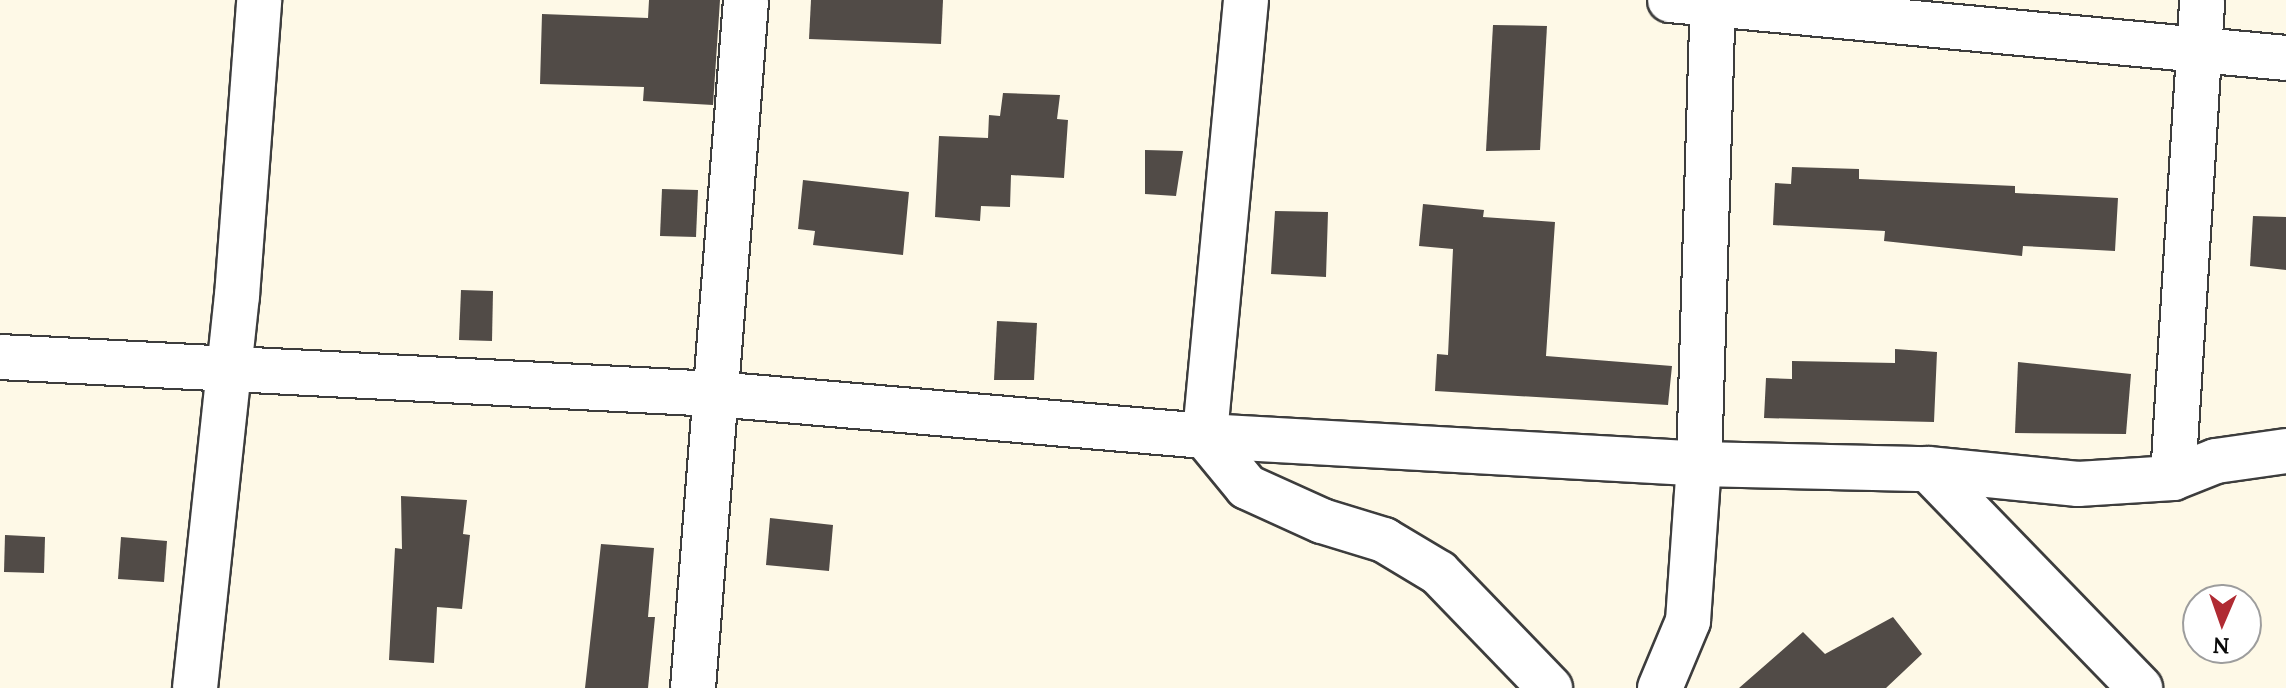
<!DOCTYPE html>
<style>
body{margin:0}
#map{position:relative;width:2286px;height:688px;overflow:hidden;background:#fef9e7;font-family:Lora,serif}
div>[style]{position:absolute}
.building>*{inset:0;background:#514b47}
.roads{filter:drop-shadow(2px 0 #3d3d3d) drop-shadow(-2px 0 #3d3d3d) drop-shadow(0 2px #3d3d3d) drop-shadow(0 -2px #3d3d3d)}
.street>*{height:44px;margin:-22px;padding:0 22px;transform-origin:22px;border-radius:22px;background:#fff}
span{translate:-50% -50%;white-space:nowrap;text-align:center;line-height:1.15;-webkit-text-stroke:8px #fff;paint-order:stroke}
.north{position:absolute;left:2182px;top:584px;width:80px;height:80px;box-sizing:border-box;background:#fff;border:2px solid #9d9d9d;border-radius:50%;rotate:182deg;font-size:22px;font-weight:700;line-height:32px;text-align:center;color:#0a0a0a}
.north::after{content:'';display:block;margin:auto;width:28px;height:36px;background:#b02b33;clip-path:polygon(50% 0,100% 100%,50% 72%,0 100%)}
</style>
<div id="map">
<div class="building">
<div style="clip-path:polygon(649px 0,720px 0,713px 105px,643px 101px,644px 87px,540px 84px,542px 14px,648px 18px)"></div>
<div style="clip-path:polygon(811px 0,943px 0,941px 44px,809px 39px)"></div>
<div style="clip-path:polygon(1493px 25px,1547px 26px,1540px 150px,1486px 151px)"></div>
<div style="clip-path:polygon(1003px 93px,1060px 95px,1057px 119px,1068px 120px,1064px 178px,1011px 175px,1010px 207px,981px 206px,980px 221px,935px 217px,939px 136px,988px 138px,989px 115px,1000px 116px)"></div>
<div style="clip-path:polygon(1145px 150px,1183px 151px,1176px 196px,1145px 194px)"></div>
<div style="clip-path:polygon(1792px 167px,1859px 169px,1859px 179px,2015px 186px,2015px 193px,2118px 198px,2115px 251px,2023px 246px,2022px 256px,1884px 241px,1885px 231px,1773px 225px,1775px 183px,1791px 184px)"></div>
<div style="clip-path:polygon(803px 180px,909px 192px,903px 255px,813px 245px,815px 231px,798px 229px)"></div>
<div style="clip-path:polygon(662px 189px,698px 190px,696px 237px,660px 236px)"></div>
<div style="clip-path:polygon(1423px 204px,1484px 210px,1483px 217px,1555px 222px,1546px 356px,1672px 366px,1668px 405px,1435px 391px,1437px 354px,1448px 355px,1453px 249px,1419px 246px)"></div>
<div style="clip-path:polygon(1275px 211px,1328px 212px,1326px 277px,1271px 274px)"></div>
<div style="clip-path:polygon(2253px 216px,2286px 217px,2286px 270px,2250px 266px)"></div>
<div style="clip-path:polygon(461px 290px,493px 291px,492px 341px,459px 340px)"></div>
<div style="clip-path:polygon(997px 321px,1037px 323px,1034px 380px,994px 380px)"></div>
<div style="clip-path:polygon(1895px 349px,1937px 352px,1934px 422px,1764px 418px,1766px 378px,1792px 379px,1792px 361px,1895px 363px)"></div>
<div style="clip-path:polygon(2018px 362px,2131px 374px,2126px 434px,2015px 433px)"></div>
<div style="clip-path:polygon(401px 496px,467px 500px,463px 534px,470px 535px,462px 609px,437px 607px,434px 663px,389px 660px,395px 548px,402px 549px)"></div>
<div style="clip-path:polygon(770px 518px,833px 525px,829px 571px,766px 565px)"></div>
<div style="clip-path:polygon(5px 535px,45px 537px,44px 573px,4px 572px)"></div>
<div style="clip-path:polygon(121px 537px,167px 541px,164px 582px,118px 579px)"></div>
<div style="clip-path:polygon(601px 544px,654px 548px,648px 617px,655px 617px,648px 688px,585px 688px)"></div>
<div style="clip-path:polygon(1893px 617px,1922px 654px,1886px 688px,1739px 688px,1803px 632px,1825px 654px)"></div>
</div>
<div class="roads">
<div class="street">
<div style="left:1246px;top:0;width:438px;rotate:95.4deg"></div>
<div style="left:1205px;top:436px;width:66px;rotate:50.5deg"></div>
<div style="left:1247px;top:487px;width:82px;rotate:24.4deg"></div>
<div style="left:1322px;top:521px;width:65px;rotate:17deg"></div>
<div style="left:1384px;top:540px;width:64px;rotate:31deg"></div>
<div style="left:1439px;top:573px;width:160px;rotate:46deg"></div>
<div style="left:1670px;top:0;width:619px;rotate:5.38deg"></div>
<div style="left:0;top:357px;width:716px;rotate:2.96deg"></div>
<div style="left:715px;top:394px;width:492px;rotate:4.9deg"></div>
<div style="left:1205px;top:436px;width:495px;rotate:3.2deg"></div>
<div style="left:1699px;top:464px;width:229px;rotate:1.3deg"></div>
<div style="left:1928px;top:469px;width:151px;rotate:5.7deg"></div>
<div style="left:2078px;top:484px;width:95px;rotate:-3.6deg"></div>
<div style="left:2173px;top:478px;width:46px;rotate:-21.6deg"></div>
<div style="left:2216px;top:461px;width:71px;rotate:-8.1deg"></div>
<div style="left:1928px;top:469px;width:305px;rotate:45.9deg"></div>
<div style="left:2173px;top:478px;width:479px;rotate:-86.5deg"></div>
<div style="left:195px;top:688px;width:394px;rotate:-83.9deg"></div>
<div style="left:237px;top:296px;width:297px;rotate:-85.7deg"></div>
<div style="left:693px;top:688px;width:690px;rotate:-85.59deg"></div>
<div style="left:1660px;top:688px;width:73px;rotate:-67.3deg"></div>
<div style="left:1688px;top:621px;width:157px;rotate:-86deg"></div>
<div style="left:1699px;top:464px;width:464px;rotate:-88.3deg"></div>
</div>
</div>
<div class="north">N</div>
</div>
